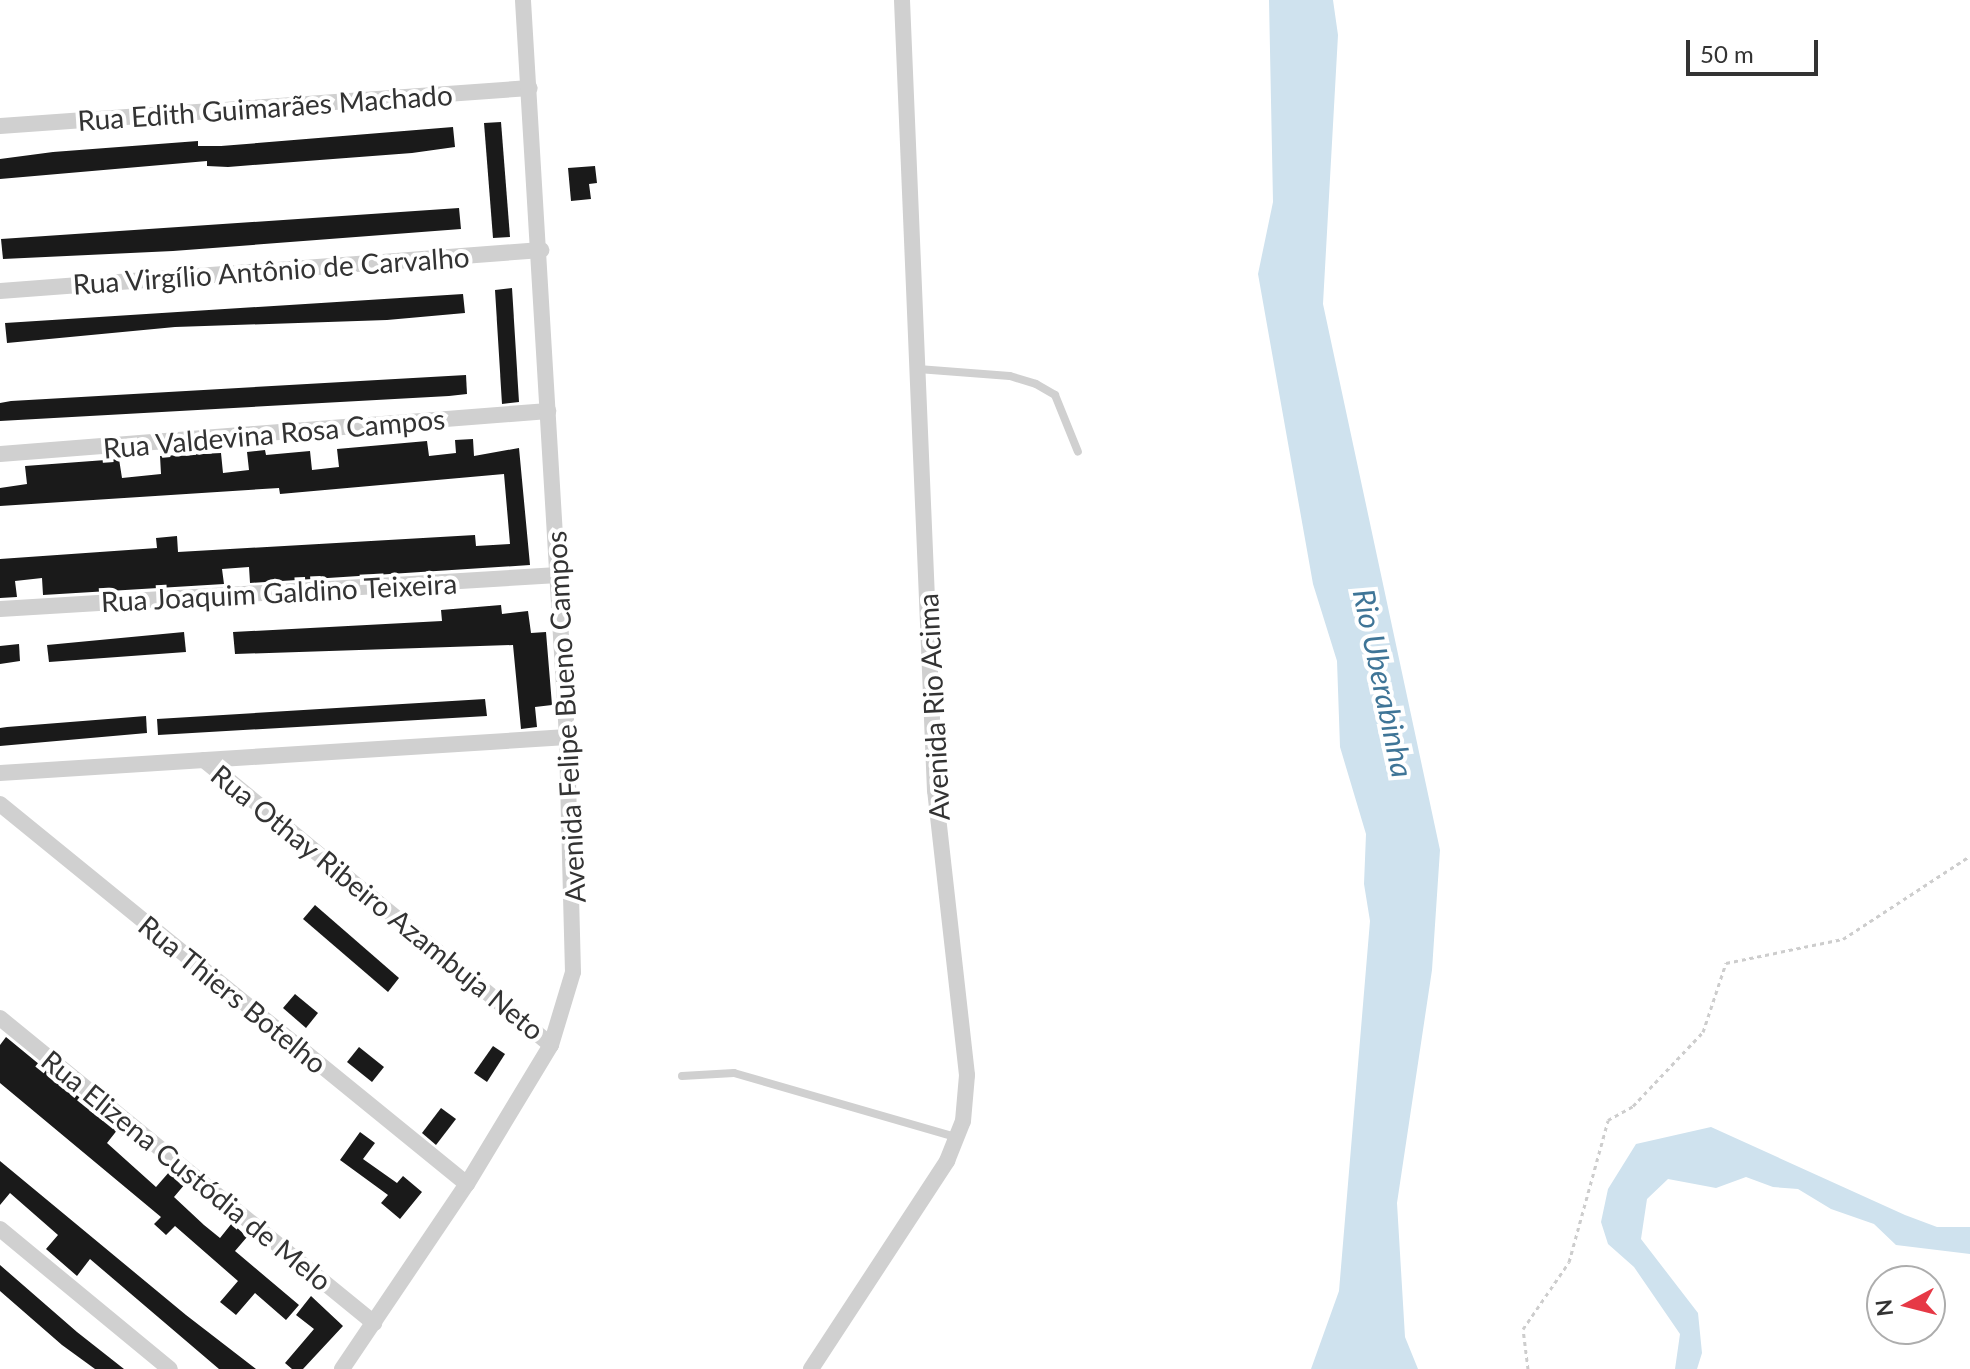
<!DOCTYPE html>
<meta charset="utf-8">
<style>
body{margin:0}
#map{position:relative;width:1970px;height:1369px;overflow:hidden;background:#fff;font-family:Lato,sans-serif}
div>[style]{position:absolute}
.water>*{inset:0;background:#cfe2ee}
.building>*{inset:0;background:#1a1a1a}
.path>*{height:3px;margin-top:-1.5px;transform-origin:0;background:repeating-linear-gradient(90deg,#cdcdcd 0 4px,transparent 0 8px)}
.lane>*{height:8px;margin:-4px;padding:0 4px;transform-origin:4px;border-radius:4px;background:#d0d0d0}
.street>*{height:16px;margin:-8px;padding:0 8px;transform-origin:8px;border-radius:8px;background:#d0d0d0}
span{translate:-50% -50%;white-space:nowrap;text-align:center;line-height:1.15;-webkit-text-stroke:8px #fff;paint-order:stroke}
.street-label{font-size:28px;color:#333}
.water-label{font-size:30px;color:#3f7597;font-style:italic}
.north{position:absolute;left:1866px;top:1265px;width:80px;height:80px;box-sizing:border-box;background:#fff;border:2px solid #adadad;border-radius:50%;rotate:263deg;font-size:22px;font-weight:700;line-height:32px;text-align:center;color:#333}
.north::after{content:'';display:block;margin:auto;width:28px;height:36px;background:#e63946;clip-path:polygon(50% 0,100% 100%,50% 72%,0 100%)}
.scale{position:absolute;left:1686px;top:40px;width:132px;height:36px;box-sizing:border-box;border:4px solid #333;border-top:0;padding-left:10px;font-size:24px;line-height:28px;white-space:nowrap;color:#333;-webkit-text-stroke:6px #fff;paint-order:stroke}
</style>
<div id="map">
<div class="water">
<div style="clip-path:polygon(1269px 0,1333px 0,1338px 35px,1323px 304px,1440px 850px,1432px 970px,1397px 1203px,1405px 1337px,1418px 1369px,1311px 1369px,1339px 1291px,1370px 921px,1364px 884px,1366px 834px,1340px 747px,1337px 661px,1313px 584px,1258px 274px,1273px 202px)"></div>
<div style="clip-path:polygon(1711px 1127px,1905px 1215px,1937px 1227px,1970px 1227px,1970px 1254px,1896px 1245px,1874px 1224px,1831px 1209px,1798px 1189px,1773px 1187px,1746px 1177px,1716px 1188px,1668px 1179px,1647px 1199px,1641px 1239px,1698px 1313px,1702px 1353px,1697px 1369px,1675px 1369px,1680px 1334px,1634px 1267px,1608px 1244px,1601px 1222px,1608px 1189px,1636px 1144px)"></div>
</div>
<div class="building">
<div style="clip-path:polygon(501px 122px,510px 237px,493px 238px,484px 123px)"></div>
<div style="clip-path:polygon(453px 127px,455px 147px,412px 153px,228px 167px,207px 166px,207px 161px,0 179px,0 159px,53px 152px,198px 141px,198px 146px,221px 146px)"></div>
<div style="clip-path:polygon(595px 166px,597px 183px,589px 184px,591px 199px,571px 201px,568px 168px)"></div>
<div style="clip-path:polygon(459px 208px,461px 229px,173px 251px,3px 259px,1px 239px)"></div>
<div style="clip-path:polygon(512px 288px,519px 402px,502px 404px,495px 290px)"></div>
<div style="clip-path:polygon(463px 294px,465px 313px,387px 320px,175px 327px,7px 343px,5px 323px)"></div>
<div style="clip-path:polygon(466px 375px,467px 394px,449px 396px,0 421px,0 403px,11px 401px)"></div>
<div style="clip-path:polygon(473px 439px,474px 456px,519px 448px,530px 565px,250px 583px,249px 567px,222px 569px,224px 584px,43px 595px,42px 578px,15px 581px,17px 597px,0 598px,0 559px,157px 548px,156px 538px,177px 536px,178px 552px,475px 535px,476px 546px,510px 544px,504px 474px,280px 494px,279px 488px,0 506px,0 488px,27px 484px,25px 466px,119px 459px,122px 478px,161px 474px,160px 456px,221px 453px,223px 473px,249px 470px,247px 452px,265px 450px,266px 455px,310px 451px,312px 470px,339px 467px,337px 449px,427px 441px,429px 456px,456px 453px,455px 440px)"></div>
<div style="clip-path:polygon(501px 605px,502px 614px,528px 611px,531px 633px,546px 632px,552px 705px,535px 707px,537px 727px,521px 729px,513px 645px,235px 654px,233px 632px,442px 621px,441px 610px)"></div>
<div style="clip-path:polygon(184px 632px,186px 652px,49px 662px,47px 645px)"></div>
<div style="clip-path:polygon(19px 644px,20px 661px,0 664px,0 646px)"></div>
<div style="clip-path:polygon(485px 699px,487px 716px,158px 735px,157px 719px)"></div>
<div style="clip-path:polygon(146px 716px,147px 733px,0 746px,0 728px,7px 727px)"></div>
<div style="clip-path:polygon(315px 905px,399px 978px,388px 992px,303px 919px)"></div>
<div style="clip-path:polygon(295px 994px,318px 1013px,306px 1028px,283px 1008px)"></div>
<div style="clip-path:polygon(6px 1037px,118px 1129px,107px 1143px,156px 1187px,170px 1171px,185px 1184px,174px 1197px,204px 1225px,220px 1238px,232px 1223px,247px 1237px,235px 1251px,299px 1305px,286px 1320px,255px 1293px,236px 1315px,220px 1302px,238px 1281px,175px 1226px,166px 1235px,154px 1224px,161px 1217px,0 1083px,0 1045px)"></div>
<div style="clip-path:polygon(493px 1046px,505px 1054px,487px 1082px,474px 1073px)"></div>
<div style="clip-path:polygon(359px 1047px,384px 1067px,372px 1082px,347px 1062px)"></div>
<div style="clip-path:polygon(441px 1108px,456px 1119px,436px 1145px,422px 1133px)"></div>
<div style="clip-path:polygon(360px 1132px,375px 1143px,363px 1159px,397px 1183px,403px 1176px,422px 1192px,400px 1219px,381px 1203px,388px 1195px,340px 1160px)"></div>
<div style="clip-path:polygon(0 1161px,186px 1315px,256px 1369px,219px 1369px,90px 1259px,77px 1276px,46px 1249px,58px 1235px,10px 1193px,0 1205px)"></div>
<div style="clip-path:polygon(0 1265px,77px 1332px,124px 1369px,95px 1369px,62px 1345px,0 1291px)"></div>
<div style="clip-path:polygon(311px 1296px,343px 1326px,303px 1369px,292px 1369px,285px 1363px,314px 1329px,296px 1315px)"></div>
</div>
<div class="path">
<div style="left:1528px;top:1369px;width:40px;rotate:-97.1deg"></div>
<div style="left:1523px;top:1329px;width:81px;rotate:-55.5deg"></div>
<div style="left:1569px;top:1262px;width:147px;rotate:-74.6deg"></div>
<div style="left:1608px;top:1120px;width:29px;rotate:-29deg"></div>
<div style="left:1633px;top:1106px;width:102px;rotate:-46.6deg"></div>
<div style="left:1703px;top:1032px;width:73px;rotate:-71.6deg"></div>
<div style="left:1726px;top:963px;width:119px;rotate:-11.6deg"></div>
<div style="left:1843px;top:939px;width:152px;rotate:-33.2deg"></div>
</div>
<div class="lane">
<div style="left:918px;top:369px;width:92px;rotate:4.4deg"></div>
<div style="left:1010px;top:376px;width:27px;rotate:17deg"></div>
<div style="left:1036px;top:384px;width:22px;rotate:30deg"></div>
<div style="left:1055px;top:395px;width:61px;rotate:68deg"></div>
<div style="left:682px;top:1076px;width:52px;rotate:-3.3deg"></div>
<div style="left:734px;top:1073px;width:231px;rotate:16.1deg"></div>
</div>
<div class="street">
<div style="left:0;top:126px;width:531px;rotate:-4.1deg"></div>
<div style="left:0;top:291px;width:543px;rotate:-4.33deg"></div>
<div style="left:0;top:454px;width:550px;rotate:-4.49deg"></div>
<div style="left:0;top:609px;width:559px;rotate:-3.49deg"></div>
<div style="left:204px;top:760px;width:449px;rotate:39.4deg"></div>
<div style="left:0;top:773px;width:568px;rotate:-3.63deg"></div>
<div style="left:0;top:804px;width:602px;rotate:39.14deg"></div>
<div style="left:0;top:1018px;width:483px;rotate:39.2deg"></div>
<div style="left:0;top:1229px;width:220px;rotate:39.5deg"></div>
<div style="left:342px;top:1369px;width:223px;rotate:-56deg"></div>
<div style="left:467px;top:1184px;width:162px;rotate:-58.9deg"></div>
<div style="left:551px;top:1045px;width:76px;rotate:-73.2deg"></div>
<div style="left:573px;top:972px;width:235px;rotate:-91.5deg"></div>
<div style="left:567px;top:737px;width:738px;rotate:-93.42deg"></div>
<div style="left:811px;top:1369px;width:249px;rotate:-56.8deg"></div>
<div style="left:947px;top:1161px;width:43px;rotate:-68.2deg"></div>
<div style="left:963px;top:1121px;width:46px;rotate:-85deg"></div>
<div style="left:967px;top:1075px;width:286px;rotate:-96.4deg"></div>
<div style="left:935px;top:791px;width:792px;rotate:-92.39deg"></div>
</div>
<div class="street-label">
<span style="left:265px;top:107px;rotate:-4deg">Rua Edith Guimarães Machado</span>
<span style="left:271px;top:270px;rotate:-4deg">Rua Virgílio Antônio de Carvalho</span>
<span style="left:274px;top:433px;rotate:-5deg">Rua Valdevina Rosa Campos</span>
<span style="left:279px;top:592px;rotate:-3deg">Rua Joaquim Galdino Teixeira</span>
<span style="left:933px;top:707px;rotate:-93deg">Avenida Rio Acima</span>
<span style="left:565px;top:717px;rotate:-93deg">Avenida Felipe Bueno Campos</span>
<span style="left:378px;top:902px;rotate:39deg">Rua Othay Ribeiro Azambuja Neto</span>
<span style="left:233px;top:994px;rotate:39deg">Rua Thiers Botelho</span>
<span style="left:187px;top:1170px;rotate:39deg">Rua Elizena Custódia de Melo</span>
</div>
<div class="water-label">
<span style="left:1384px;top:683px;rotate:78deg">Rio Uberabinha</span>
</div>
<div class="north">N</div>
<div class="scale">50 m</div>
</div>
